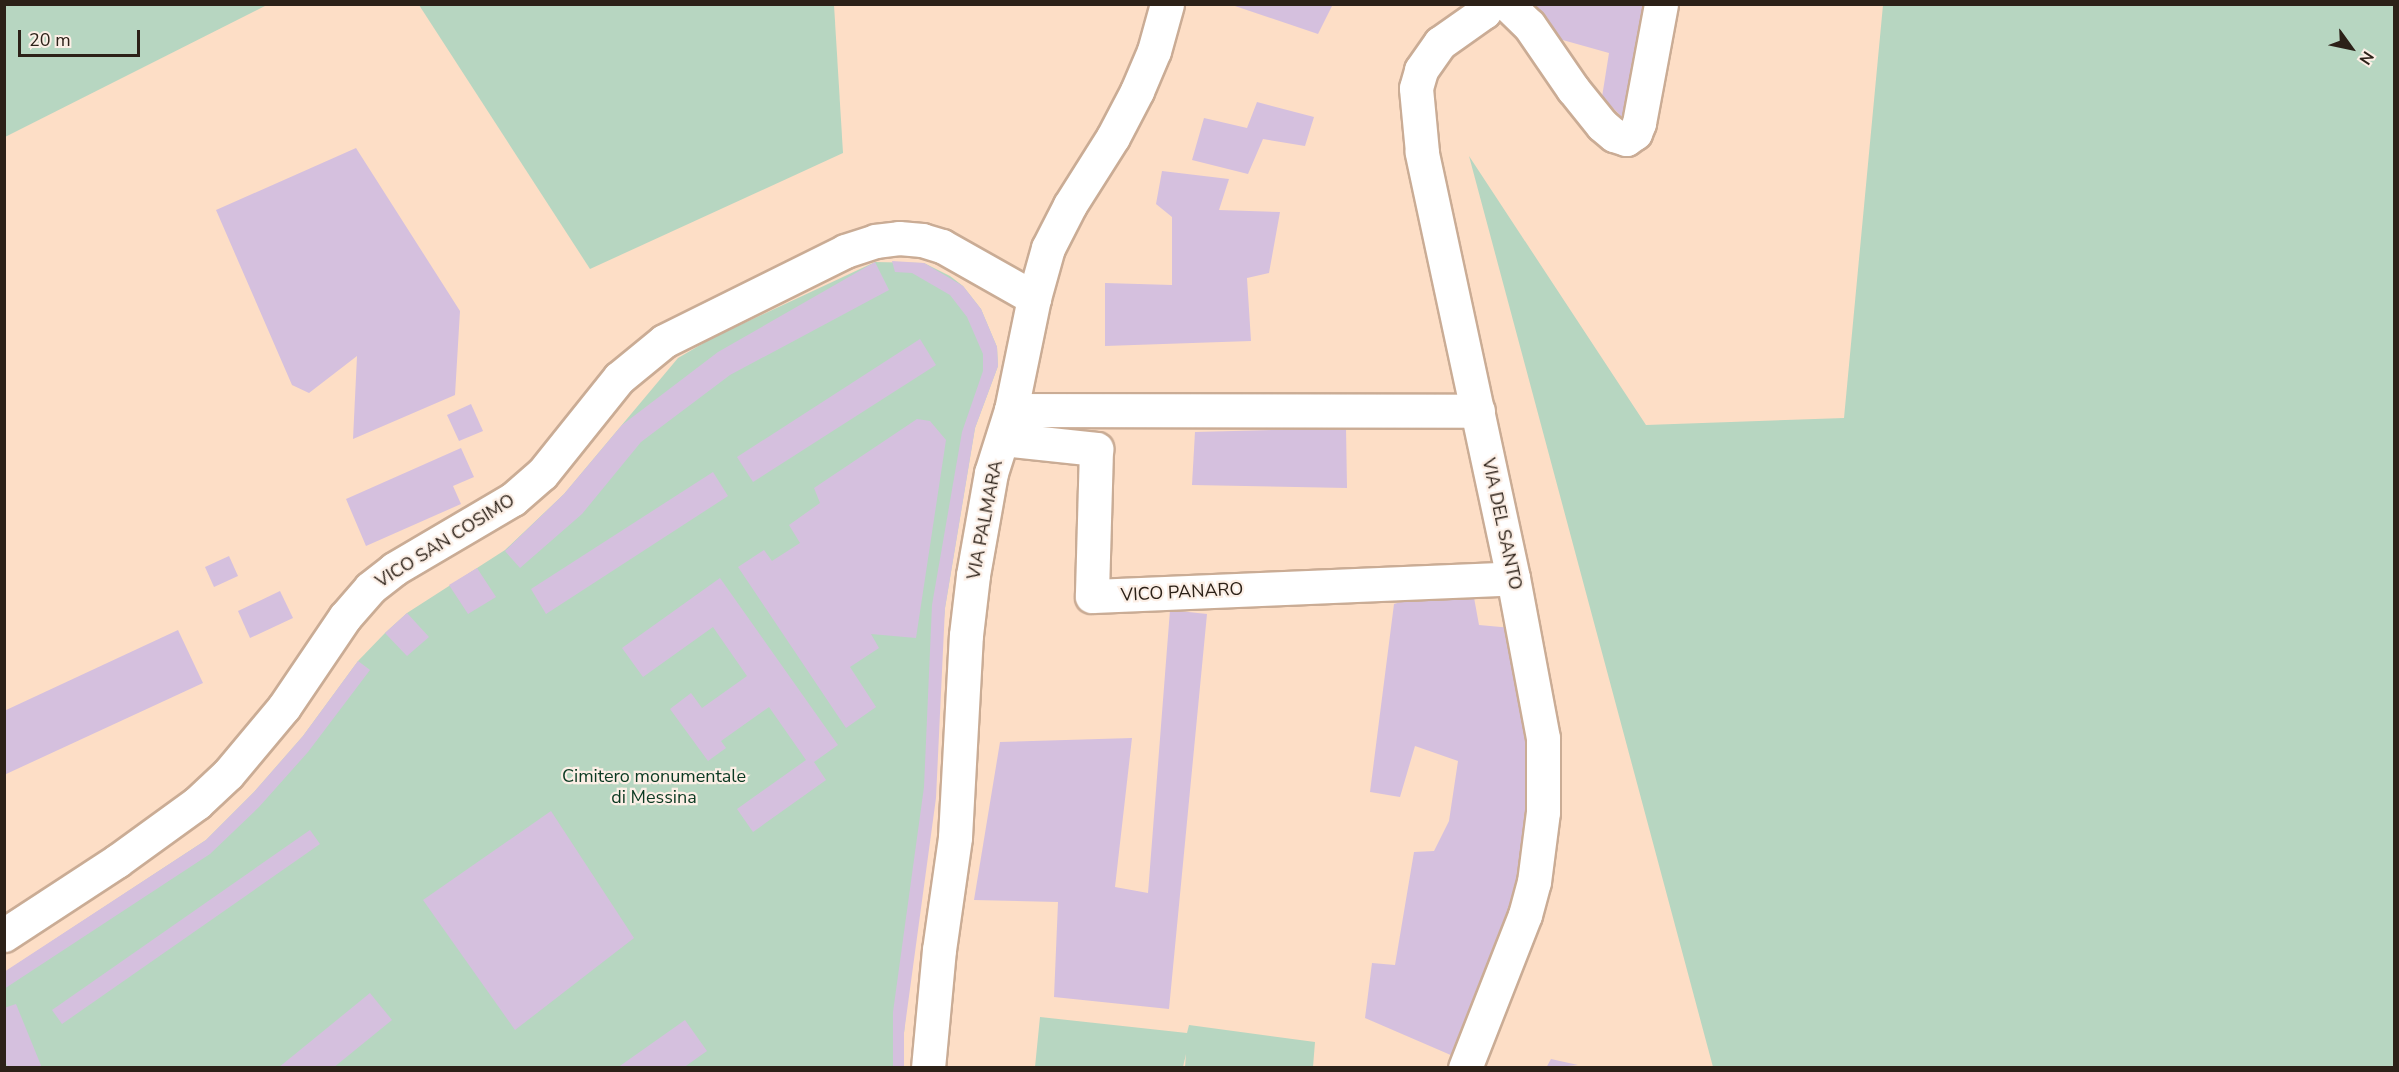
<!DOCTYPE html>
<style>
body{margin:0}
#map{position:relative;width:2399px;height:1072px;overflow:hidden;background:#fddec6;font-family:"Nunito Sans",sans-serif}
div>[style]{position:absolute}
.green>*{inset:0;background:#b7d6c1}
.building>*{inset:0;background:#d5c0de}
.roads{filter:drop-shadow(2px 0 #caac95) drop-shadow(-2px 0 #caac95) drop-shadow(0 2px #caac95) drop-shadow(0 -2px #caac95)}
.minor>*{height:33px;margin:-16.5px;padding:0 16.5px;transform-origin:16.5px;border-radius:16.5px;background:#fff}
span{translate:-50% -50%;white-space:nowrap;text-align:center;line-height:1.15;-webkit-text-stroke:4.5px #fcefe6;paint-order:stroke}
.street-label{font-size:18px;color:#2c2118}
.park-label{font-size:18px;color:#0a3921}
.frame{position:absolute;inset:0;border:6px solid #2c2118;pointer-events:none}
.north{position:absolute;left:2321px;top:18px;width:60px;height:60px;-webkit-text-stroke:4px #fcefe6;paint-order:stroke;rotate:123deg;font-size:16px;font-weight:700;line-height:24px;text-align:center;color:#2c2118}
.north::after{content:'';display:block;margin:auto;width:21px;height:27px;background:#2c2118;clip-path:polygon(50% 0,100% 100%,50% 72%,0 100%)}
.scale{position:absolute;left:18px;top:30px;width:122px;height:27px;box-sizing:border-box;border:3px solid #2c2118;border-top:0;padding-left:8px;font-size:18px;line-height:21px;white-space:nowrap;color:#2c2118;-webkit-text-stroke:4px #fcefe6;paint-order:stroke}
</style>
<div id="map">
<div class="green">
<div style="clip-path:polygon(5px 4px,267px 4px,267px 5px,5px 137px)"></div>
<div style="clip-path:polygon(419px 5px,834px 5px,843px 153px,590px 269px)"></div>
<div style="clip-path:polygon(1883px 5px,2394px 5px,2394px 1067px,1713px 1067px,1469px 156px,1646px 425px,1844px 418px)"></div>
<div style="clip-path:polygon(875px 262px,924px 263px,950px 276px,963px 286px,981px 309px,997px 347px,998px 366px,975px 428px,945px 608px,904px 1033px,904px 1067px,5px 1068px,5px 972px,206px 840px,254px 792px,303px 736px,358px 661px,385px 633px,407px 613px,505px 550px,564px 494px,678px 358px,714px 337px)"></div>
<div style="clip-path:polygon(1040px 1017px,1187px 1033px,1189px 1025px,1315px 1042px,1313px 1067px,1185px 1067px,1186px 1054px,1183px 1067px,1035px 1067px)"></div>
</div>
<div class="building">
<div style="clip-path:polygon(1229px 4px,1333px 4px,1318px 34px)"></div>
<div style="clip-path:polygon(1527px 4px,1646px 4px,1623px 118px,1602px 97px,1609px 53px,1552px 37px)"></div>
<div style="clip-path:polygon(1257px 102px,1314px 117px,1305px 146px,1263px 139px,1248px 174px,1192px 160px,1204px 118px,1247px 128px)"></div>
<div style="clip-path:polygon(356px 148px,460px 311px,455px 395px,353px 439px,357px 356px,309px 393px,292px 385px,216px 210px)"></div>
<div style="clip-path:polygon(1162px 171px,1229px 179px,1219px 210px,1280px 212px,1269px 273px,1247px 278px,1251px 341px,1105px 346px,1105px 283px,1172px 285px,1172px 217px,1156px 204px)"></div>
<div style="clip-path:polygon(892px 261px,924px 263px,963px 286px,981px 309px,997px 347px,998px 366px,975px 428px,945px 608px,936px 798px,904px 1033px,904px 1068px,893px 1068px,893px 1012px,924px 787px,932px 605px,962px 432px,983px 371px,983px 354px,967px 317px,950px 295px,912px 273px,895px 272px)"></div>
<div style="clip-path:polygon(875px 262px,889px 290px,730px 375px,641px 442px,582px 514px,520px 568px,505px 551px,564px 494px,622px 425px,718px 352px)"></div>
<div style="clip-path:polygon(920px 339px,936px 365px,753px 482px,737px 457px)"></div>
<div style="clip-path:polygon(471px 404px,483px 431px,459px 441px,447px 415px)"></div>
<div style="clip-path:polygon(917px 419px,930px 421px,946px 440px,916px 638px,871px 634px,879px 648px,850px 667px,876px 707px,846px 728px,738px 567px,764px 550px,772px 561px,800px 543px,789px 525px,820px 503px,814px 488px)"></div>
<div style="clip-path:polygon(1346px 428px,1347px 488px,1192px 485px,1195px 432px)"></div>
<div style="clip-path:polygon(461px 448px,474px 477px,453px 486px,461px 504px,366px 546px,346px 499px)"></div>
<div style="clip-path:polygon(713px 472px,728px 496px,546px 614px,531px 589px)"></div>
<div style="clip-path:polygon(229px 556px,238px 576px,214px 587px,205px 567px)"></div>
<div style="clip-path:polygon(477px 568px,496px 597px,468px 614px,449px 585px)"></div>
<div style="clip-path:polygon(720px 578px,838px 745px,814px 762px,826px 780px,753px 832px,737px 809px,806px 760px,769px 707px,721px 741px,726px 748px,708px 761px,670px 709px,691px 693px,702px 708px,747px 676px,713px 627px,643px 677px,622px 648px)"></div>
<div style="clip-path:polygon(1471px 581px,1479px 625px,1523px 629px,1535px 869px,1453px 1056px,1365px 1018px,1372px 963px,1395px 965px,1414px 852px,1434px 851px,1449px 821px,1458px 761px,1415px 746px,1400px 797px,1370px 792px,1394px 604px)"></div>
<div style="clip-path:polygon(280px 591px,293px 618px,250px 638px,238px 611px)"></div>
<div style="clip-path:polygon(1170px 610px,1207px 614px,1169px 1009px,1054px 997px,1058px 902px,974px 900px,1000px 742px,1132px 738px,1115px 887px,1148px 893px)"></div>
<div style="clip-path:polygon(407px 613px,429px 637px,407px 656px,385px 633px)"></div>
<div style="clip-path:polygon(178px 630px,203px 683px,4px 775px,4px 711px)"></div>
<div style="clip-path:polygon(358px 661px,370px 670px,308px 752px,259px 807px,210px 854px,4px 989px,4px 972px,206px 840px,254px 792px,303px 736px)"></div>
<div style="clip-path:polygon(551px 811px,634px 938px,515px 1030px,423px 900px)"></div>
<div style="clip-path:polygon(310px 830px,320px 844px,62px 1024px,52px 1010px)"></div>
<div style="clip-path:polygon(370px 993px,392px 1020px,333px 1068px,278px 1068px)"></div>
<div style="clip-path:polygon(16px 1004px,42px 1068px,8px 1068px,4px 1058px,4px 1008px)"></div>
<div style="clip-path:polygon(685px 1020px,707px 1051px,683px 1068px,617px 1068px)"></div>
<div style="clip-path:polygon(1551px 1059px,1578px 1065px,1546px 1068px)"></div>
</div>
<div class="roads">
<div class="minor">
<div style="left:1507px;top:4px;width:30px;rotate:44deg"></div>
<div style="left:1529px;top:25px;width:78px;rotate:55.5deg"></div>
<div style="left:1573px;top:89px;width:46px;rotate:51.1deg"></div>
<div style="left:1602px;top:125px;width:16px;rotate:40deg"></div>
<div style="left:1614px;top:135px;width:13px;rotate:18deg"></div>
<div style="left:1626px;top:139px;width:11px;rotate:-34deg"></div>
<div style="left:1635px;top:133px;width:11px;rotate:-68deg"></div>
<div style="left:1639px;top:123px;width:121px;rotate:-79.5deg"></div>
<div style="left:1011px;top:410px;width:467px;rotate:0.1deg"></div>
<div style="left:1003px;top:439px;width:94px;rotate:6.1deg"></div>
<div style="left:1096px;top:449px;width:147px;rotate:91.6deg"></div>
<div style="left:1092px;top:596px;width:421px;rotate:-2.4deg"></div>
<div style="left:4px;top:935px;width:135px;rotate:-33.2deg"></div>
<div style="left:117px;top:861px;width:99px;rotate:-35.9deg"></div>
<div style="left:197px;top:803px;width:42px;rotate:-43.1deg"></div>
<div style="left:228px;top:774px;width:87px;rotate:-50.1deg"></div>
<div style="left:284px;top:707px;width:109px;rotate:-55.9deg"></div>
<div style="left:345px;top:617px;width:38px;rotate:-49deg"></div>
<div style="left:370px;top:588px;width:31px;rotate:-38deg"></div>
<div style="left:394px;top:569px;width:138px;rotate:-30.5deg"></div>
<div style="left:513px;top:499px;width:38px;rotate:-41deg"></div>
<div style="left:542px;top:474px;width:123px;rotate:-51.3deg"></div>
<div style="left:619px;top:378px;width:58px;rotate:-39.4deg"></div>
<div style="left:664px;top:341px;width:202px;rotate:-26.4deg"></div>
<div style="left:845px;top:251px;width:32px;rotate:-18deg"></div>
<div style="left:875px;top:241px;width:24px;rotate:-7deg"></div>
<div style="left:899px;top:238px;width:23px;rotate:5deg"></div>
<div style="left:922px;top:240px;width:21px;rotate:17deg"></div>
<div style="left:942px;top:246px;width:106px;rotate:29.5deg"></div>
<div style="left:928px;top:1068px;width:119px;rotate:-84.7deg"></div>
<div style="left:939px;top:950px;width:114px;rotate:-81.9deg"></div>
<div style="left:955px;top:837px;width:202px;rotate:-86.9deg"></div>
<div style="left:966px;top:635px;width:60px;rotate:-83.3deg"></div>
<div style="left:973px;top:575px;width:104px;rotate:-80deg"></div>
<div style="left:991px;top:473px;width:66px;rotate:-72.4deg"></div>
<div style="left:1011px;top:410px;width:114px;rotate:-78.4deg"></div>
<div style="left:1034px;top:298px;width:52px;rotate:-74.4deg"></div>
<div style="left:1048px;top:248px;width:48px;rotate:-62.9deg"></div>
<div style="left:1070px;top:205px;width:80px;rotate:-57.7deg"></div>
<div style="left:1113px;top:137px;width:52px;rotate:-62.4deg"></div>
<div style="left:1137px;top:91px;width:43px;rotate:-67deg"></div>
<div style="left:1154px;top:51px;width:49px;rotate:-74.5deg"></div>
<div style="left:1465px;top:1068px;width:164px;rotate:-68.6deg"></div>
<div style="left:1525px;top:915px;width:34px;rotate:-75deg"></div>
<div style="left:1534px;top:882px;width:71px;rotate:-82.7deg"></div>
<div style="left:1543px;top:812px;width:74px;rotate:-90deg"></div>
<div style="left:1543px;top:738px;width:163px;rotate:-100.6deg"></div>
<div style="left:1513px;top:578px;width:436px;rotate:-102.1deg"></div>
<div style="left:1422px;top:152px;width:64px;rotate:-95.4deg"></div>
<div style="left:1416px;top:88px;width:19px;rotate:-74deg"></div>
<div style="left:1421px;top:70px;width:33px;rotate:-55deg"></div>
<div style="left:1440px;top:43px;width:54px;rotate:-35.2deg"></div>
<div style="left:1484px;top:12px;width:10px;rotate:-53deg"></div>
</div>
</div>
<div class="street-label">
<span style="left:985px;top:520px;rotate:-79deg">VIA PALMARA</span>
<span style="left:1502px;top:524px;rotate:78deg">VIA DEL SANTO</span>
<span style="left:445px;top:541px;rotate:-32deg">VICO SAN COSIMO</span>
<span style="left:1182px;top:592px;rotate:-3deg">VICO PANARO</span>
</div>
<div class="park-label">
<span style="left:654px;top:787px">Cimitero monumentale<br>di Messina</span>
</div>
<div class="frame"></div>
<div class="north">N</div>
<div class="scale">20 m</div>
</div>
